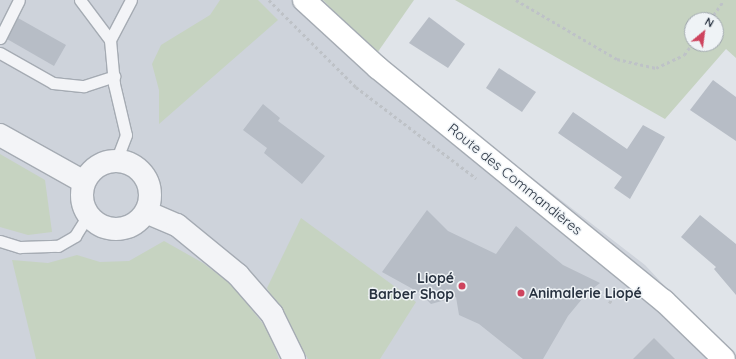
<!DOCTYPE html>
<meta charset="utf-8">
<style>
body{margin:0}
#map{position:relative;width:736px;height:359px;overflow:hidden;background:#e0e4e9;font-family:Quicksand,sans-serif}
div>[style]{position:absolute}
.built>*{inset:0;background:#ced3db}
.green>*{inset:0;background:#c6d3c1}
.building>*{inset:0;background:#b7bdc6}
.path>*{height:2.5px;margin-top:-1.25px;transform-origin:0;background:repeating-linear-gradient(90deg,#bec2c7 0 3px,transparent 0 6px)}
.roads{filter:drop-shadow(1px 0 #a5abb3) drop-shadow(-1px 0 #a5abb3) drop-shadow(0 1px #a5abb3) drop-shadow(0 -1px #a5abb3)}
.lane>*{height:11px;margin:-5.5px;padding:0 5.5px;transform-origin:5.5px;border-radius:5.5px;background:#f3f4f7}
.street>*{height:22px;margin:-11px;padding:0 11px;transform-origin:11px;border-radius:11px;background:#f3f4f7}
.street>.ring{margin:-11px;padding:0;box-sizing:content-box;background:none;border:22px solid #f3f4f7;border-radius:50%}
.secondary>*{height:22px;margin:-11px;padding:0 11px;transform-origin:11px;border-radius:11px;background:#fff}
.dots>*{width:11px;height:11px;translate:-50% -50%;box-sizing:border-box;border:2px solid #eff3f6;border-radius:50%}
span{translate:-50% -50%;white-space:nowrap;text-align:center;line-height:1.15;-webkit-text-stroke:3px #eff3f6;paint-order:stroke}
.street-label{font-size:14px;color:#283240}
.poi-label{font-size:14px;color:#283240;font-weight:700}
.right{translate:-100% -50%;text-align:right}
.left{translate:0 -50%;text-align:left}
.north{position:absolute;left:684px;top:12px;width:40px;height:40px;box-sizing:border-box;background:#eff3f6;border:1px solid #9fa6ad;border-radius:50%;rotate:29deg;font-size:11px;font-weight:700;line-height:16px;text-align:center;color:#283240}
.north::after{content:'';display:block;margin:auto;width:14px;height:18px;background:#ce445e;clip-path:polygon(50% 0,100% 100%,50% 72%,0 100%)}
</style>
<div id="map">
<div class="built">
<div style="clip-path:polygon(0 0,323px 0,375px 56px,645px 265px,733px 359px,0 359px)"></div>
</div>
<div class="green">
<div style="clip-path:polygon(220px 0,258px 0,278px 20px,159px 124px,159px 90px,152px 64px,161px 45px,210px 15px)"></div>
<div style="clip-path:polygon(323px 0,414px 0,375px 56px)"></div>
<div style="clip-path:polygon(evenodd,455px 0,736px 0,736px 58px,726px 49px,665px 119px,455px 0,692px 20px,716px 20px,716px 44px,692px 44px,692px 20px)"></div>
<div style="clip-path:polygon(0 154px,45px 180px,52px 232px,28px 235px,0 227px)"></div>
<div style="clip-path:polygon(301px 218px,416px 302px,380px 359px,308px 359px,267px 288px)"></div>
<div style="clip-path:polygon(164px 241px,203px 263px,232px 285px,268px 330px,279px 359px,36px 359px,12px 260px,48px 263px,77px 255px,100px 262px,129px 261px)"></div>
</div>
<div class="building">
<div style="clip-path:polygon(429px 17px,465px 44px,448px 68px,409px 43px)"></div>
<div style="clip-path:polygon(18px 18px,66px 45px,54px 66px,7px 39px)"></div>
<div style="clip-path:polygon(499px 68px,536px 92px,522px 112px,486px 88px)"></div>
<div style="clip-path:polygon(713px 80px,736px 97px,736px 141px,690px 110px)"></div>
<div style="clip-path:polygon(263px 104px,280px 118px,278px 121px,325px 156px,302px 184px,264px 153px,267px 148px,243px 130px)"></div>
<div style="clip-path:polygon(573px 112px,627px 149px,643px 125px,665px 137px,630px 199px,614px 188px,622px 177px,558px 133px)"></div>
<div style="clip-path:polygon(427px 210px,448px 231px,496px 254px,516px 226px,563px 265px,600px 283px,587px 293px,568px 316px,543px 359px,523px 359px,479px 324px,459px 315px,456px 297px,431px 304px,420px 293px,382px 272px)"></div>
<div style="clip-path:polygon(700px 215px,736px 244px,736px 295px,714px 269px,716px 267px,681px 237px)"></div>
<div style="clip-path:polygon(654px 338px,675px 359px,633px 359px)"></div>
</div>
<div class="path">
<div style="left:269px;top:0;width:123px;rotate:45deg"></div>
<div style="left:356px;top:87px;width:151px;rotate:37.2deg"></div>
<div style="left:516px;top:0;width:117px;rotate:30.3deg"></div>
<div style="left:617px;top:59px;width:40px;rotate:13deg"></div>
<div style="left:656px;top:68px;width:31px;rotate:-25deg"></div>
<div style="left:684px;top:55px;width:14px;rotate:-54deg"></div>
<div style="left:710px;top:20px;width:24px;rotate:-55deg"></div>
<div style="left:609px;top:303px;width:14px;rotate:-51deg"></div>
</div>
<div class="roads">
<div class="lane">
<div style="left:80px;top:0;width:50px;rotate:53.1deg"></div>
<div style="left:110px;top:40px;width:44px;rotate:84.8deg"></div>
<div style="left:114px;top:84px;width:52px;rotate:76.8deg"></div>
<div style="left:126px;top:135px;width:28px;rotate:111deg"></div>
<div style="left:0;top:38px;width:42px;rotate:-63.4deg"></div>
<div style="left:110px;top:40px;width:45px;rotate:-62.3deg"></div>
<div style="left:0;top:53px;width:61px;rotate:29.5deg"></div>
<div style="left:53px;top:83px;width:31px;rotate:6deg"></div>
<div style="left:84px;top:86px;width:32px;rotate:-18deg"></div>
<div style="left:0;top:241px;width:21px;rotate:17deg"></div>
<div style="left:20px;top:247px;width:38px;rotate:-2deg"></div>
<div style="left:58px;top:246px;width:20px;rotate:-30deg"></div>
<div style="left:75px;top:236px;width:25px;rotate:-58deg"></div>
</div>
<div class="street">
<div style="left:0;top:135px;width:96px;rotate:29.2deg"></div>
<div class="ring" style="left:82px;top:161px;width:46px;height:46px"></div>
<div style="left:146px;top:212px;width:34px;rotate:23deg"></div>
<div style="left:177px;top:225px;width:79px;rotate:39.3deg"></div>
<div style="left:238px;top:275px;width:52px;rotate:48.9deg"></div>
<div style="left:272px;top:314px;width:50px;rotate:63.9deg"></div>
</div>
<div class="secondary">
<div style="left:304px;top:0;width:100px;rotate:42.6deg"></div>
<div style="left:378px;top:68px;width:369px;rotate:39.2deg"></div>
<div style="left:664px;top:301px;width:83px;rotate:44deg"></div>
</div>
</div>
<div class="dots">
<div style="left:462px;top:286px;background:#ce445e"></div>
<div style="left:521px;top:293px;background:#ce445e"></div>
</div>
<div class="street-label">
<span style="left:515px;top:179px;rotate:39deg">Route des Commandières</span>
</div>
<div class="poi-label">
<span class="right" style="left:454px;top:286px">Liopé<br>Barber Shop</span>
<span class="left" style="left:529px;top:293px">Animalerie Liopé</span>
</div>
<div class="north">N</div>
</div>
